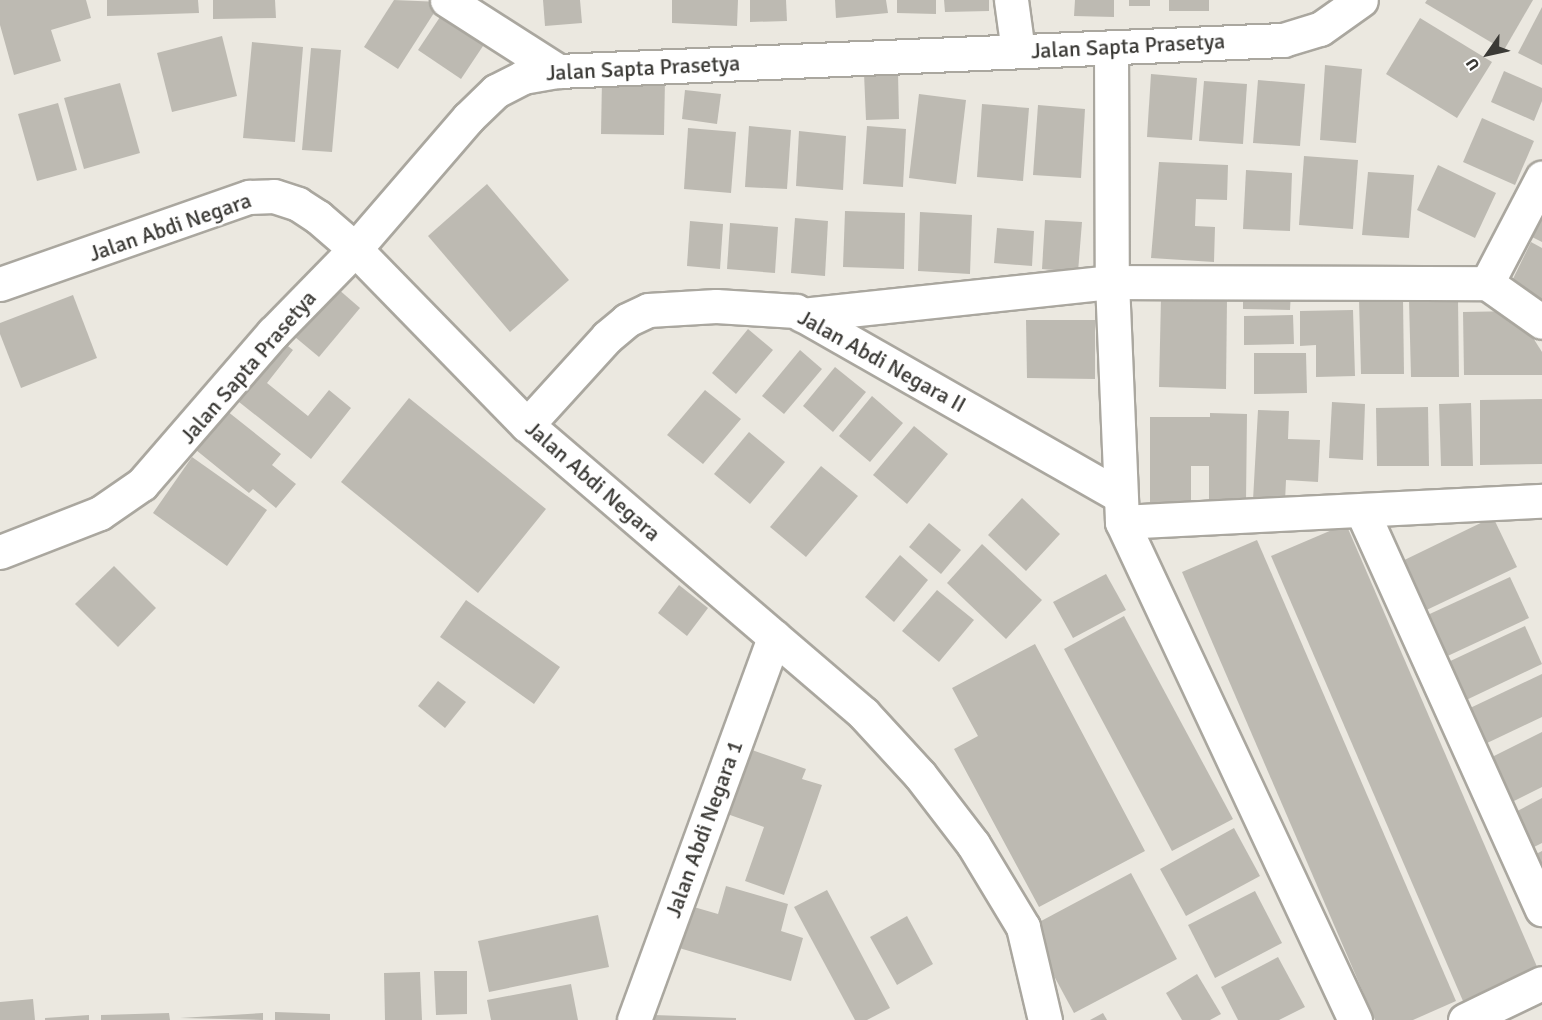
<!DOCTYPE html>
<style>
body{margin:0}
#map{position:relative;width:1542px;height:1020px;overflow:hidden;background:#ebe8e0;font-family:Signika,sans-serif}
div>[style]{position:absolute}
.building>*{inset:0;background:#bdbab2}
.roads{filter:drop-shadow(2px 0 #aaa79f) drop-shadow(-2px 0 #aaa79f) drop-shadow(0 2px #aaa79f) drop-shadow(0 -2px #aaa79f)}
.minor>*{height:33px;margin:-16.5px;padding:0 16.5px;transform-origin:16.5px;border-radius:16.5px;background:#fff}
span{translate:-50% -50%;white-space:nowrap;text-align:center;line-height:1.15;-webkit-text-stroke:5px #fff;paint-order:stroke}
.street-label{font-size:22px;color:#3b3a36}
.north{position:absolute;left:1458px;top:24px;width:60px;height:60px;-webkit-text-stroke:4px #fff;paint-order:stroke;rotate:236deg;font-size:16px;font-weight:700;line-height:24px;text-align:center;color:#3b3a36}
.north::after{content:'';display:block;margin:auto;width:21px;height:27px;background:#3b3a36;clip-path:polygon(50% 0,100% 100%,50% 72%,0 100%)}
</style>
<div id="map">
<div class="building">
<div style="clip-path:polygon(0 0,86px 0,91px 18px,51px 30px,61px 61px,14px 75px,0 25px)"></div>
<div style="clip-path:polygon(107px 0,198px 0,199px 13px,107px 16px)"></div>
<div style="clip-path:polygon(213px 0,275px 0,276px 18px,213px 19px)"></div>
<div style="clip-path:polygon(394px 0,441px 2px,398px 69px,364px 47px)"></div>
<div style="clip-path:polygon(543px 0,580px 0,582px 23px,545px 26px)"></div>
<div style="clip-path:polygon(672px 0,738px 0,737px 26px,672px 23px)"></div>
<div style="clip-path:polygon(750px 0,786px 0,787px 21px,750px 22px)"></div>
<div style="clip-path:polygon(835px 0,886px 0,888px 13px,836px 18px)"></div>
<div style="clip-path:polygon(897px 0,936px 0,936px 14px,897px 13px)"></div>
<div style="clip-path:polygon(944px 0,989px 0,989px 11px,945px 12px)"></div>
<div style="clip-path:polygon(1075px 0,1114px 0,1114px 17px,1074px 16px)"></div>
<div style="clip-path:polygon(1129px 0,1150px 0,1150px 6px,1129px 6px)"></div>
<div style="clip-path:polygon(1169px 0,1209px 0,1209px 11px,1169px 11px)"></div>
<div style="clip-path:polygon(1427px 0,1533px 0,1504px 50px,1425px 3px)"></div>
<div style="clip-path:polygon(448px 5px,491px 34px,461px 79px,418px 50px)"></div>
<div style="clip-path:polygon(1542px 7px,1542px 65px,1518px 53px)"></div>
<div style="clip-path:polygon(1420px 18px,1492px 62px,1457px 118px,1386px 74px)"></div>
<div style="clip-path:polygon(222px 36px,237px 96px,172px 112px,157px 53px)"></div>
<div style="clip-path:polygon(252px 42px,303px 47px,295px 142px,243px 138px)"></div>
<div style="clip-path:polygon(311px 48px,341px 50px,332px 152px,302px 150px)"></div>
<div style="clip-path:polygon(1325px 65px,1362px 69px,1356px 143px,1320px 140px)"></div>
<div style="clip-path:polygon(1504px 71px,1542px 88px,1542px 101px,1534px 121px,1491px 102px)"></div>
<div style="clip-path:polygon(898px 72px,899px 119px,866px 120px,864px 73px)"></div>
<div style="clip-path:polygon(1151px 74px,1197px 78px,1192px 140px,1147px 137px)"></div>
<div style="clip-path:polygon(602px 79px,665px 79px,664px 135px,601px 134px)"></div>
<div style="clip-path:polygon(1258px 80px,1305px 84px,1300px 146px,1253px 143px)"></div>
<div style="clip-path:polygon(1204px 81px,1247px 84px,1243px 144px,1199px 141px)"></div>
<div style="clip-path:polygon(120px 83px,140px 153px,84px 169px,64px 98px)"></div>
<div style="clip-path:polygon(685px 90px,721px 94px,717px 124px,682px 119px)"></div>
<div style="clip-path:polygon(919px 94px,966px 100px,956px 184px,909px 178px)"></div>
<div style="clip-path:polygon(58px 103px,77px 170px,37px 181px,18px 114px)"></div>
<div style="clip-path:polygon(982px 104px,1029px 108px,1023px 181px,977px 177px)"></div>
<div style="clip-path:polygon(1038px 105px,1085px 109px,1081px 178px,1033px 175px)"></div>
<div style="clip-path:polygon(1482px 118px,1534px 141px,1515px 185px,1463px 162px)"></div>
<div style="clip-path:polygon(749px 126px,791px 130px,787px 189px,745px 187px)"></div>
<div style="clip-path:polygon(867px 126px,906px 129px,903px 187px,863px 184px)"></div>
<div style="clip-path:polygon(688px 128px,736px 132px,731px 193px,684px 189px)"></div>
<div style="clip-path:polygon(799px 131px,846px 136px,843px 190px,796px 186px)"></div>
<div style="clip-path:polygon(1304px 156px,1358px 160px,1353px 229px,1299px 225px)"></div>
<div style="clip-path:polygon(1159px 162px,1228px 165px,1227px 200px,1196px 199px,1195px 226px,1215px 227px,1214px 262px,1151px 258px)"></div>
<div style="clip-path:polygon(1438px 165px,1496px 193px,1475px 238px,1417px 210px)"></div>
<div style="clip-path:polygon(1246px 170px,1292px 173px,1290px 231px,1243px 229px)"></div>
<div style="clip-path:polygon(1368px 172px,1414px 175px,1409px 238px,1362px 235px)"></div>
<div style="clip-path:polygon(487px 184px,569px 280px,510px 332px,428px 236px)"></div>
<div style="clip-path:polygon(1542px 202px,1542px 242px,1526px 234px)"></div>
<div style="clip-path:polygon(845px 211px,905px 213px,904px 269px,843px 267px)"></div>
<div style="clip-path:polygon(920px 212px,972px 215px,970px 274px,918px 271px)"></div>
<div style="clip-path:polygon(795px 218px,828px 221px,825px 276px,791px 273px)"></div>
<div style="clip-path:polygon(1045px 220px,1082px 222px,1078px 272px,1042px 269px)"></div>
<div style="clip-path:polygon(690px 221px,723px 224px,720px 269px,687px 266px)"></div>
<div style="clip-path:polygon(730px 223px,778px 227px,775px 273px,727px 269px)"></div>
<div style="clip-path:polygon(997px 228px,1034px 231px,1032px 266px,994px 263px)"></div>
<div style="clip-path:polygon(1531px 242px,1542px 248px,1542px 307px,1508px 289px)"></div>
<div style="clip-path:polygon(330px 282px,360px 308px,319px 357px,289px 332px)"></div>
<div style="clip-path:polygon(1243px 289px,1291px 290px,1290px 310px,1243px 309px)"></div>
<div style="clip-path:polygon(73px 295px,97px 358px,21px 388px,0 334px,0 323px)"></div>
<div style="clip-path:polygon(1161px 298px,1227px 299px,1226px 389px,1159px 387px)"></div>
<div style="clip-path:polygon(1403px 298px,1404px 374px,1361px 374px,1359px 299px)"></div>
<div style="clip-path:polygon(1458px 299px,1459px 377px,1411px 377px,1409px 300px)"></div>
<div style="clip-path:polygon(1353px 310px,1355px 376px,1316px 377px,1316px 345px,1300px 346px,1300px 311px)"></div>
<div style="clip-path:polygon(1516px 311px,1542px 352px,1542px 375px,1464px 375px,1463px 312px)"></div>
<div style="clip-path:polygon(1293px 315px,1294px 344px,1244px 345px,1244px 316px)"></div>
<div style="clip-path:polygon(1026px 320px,1095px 320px,1095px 379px,1027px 378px)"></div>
<div style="clip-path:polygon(748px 329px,773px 350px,736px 394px,712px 373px)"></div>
<div style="clip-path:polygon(275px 336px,293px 350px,267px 383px,308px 416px,329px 390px,351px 408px,311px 459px,229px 394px)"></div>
<div style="clip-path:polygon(800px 350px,822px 369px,784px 414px,762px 396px)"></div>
<div style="clip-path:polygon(1254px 353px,1306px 353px,1307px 393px,1254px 394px)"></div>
<div style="clip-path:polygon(835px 367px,866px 392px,833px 432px,803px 406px)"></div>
<div style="clip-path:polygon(705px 390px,741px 419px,703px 464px,667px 435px)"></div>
<div style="clip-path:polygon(872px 396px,903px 423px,870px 462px,839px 436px)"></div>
<div style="clip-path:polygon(409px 398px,546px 509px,478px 593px,341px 482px)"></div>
<div style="clip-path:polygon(1542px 399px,1542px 464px,1480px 465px,1480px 400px)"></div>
<div style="clip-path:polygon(1332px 402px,1365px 404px,1363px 460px,1329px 458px)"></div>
<div style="clip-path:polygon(1471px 403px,1473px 466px,1441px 466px,1439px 404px)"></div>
<div style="clip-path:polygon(1428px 407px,1429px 466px,1377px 466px,1376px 408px)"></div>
<div style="clip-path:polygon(1258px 410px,1289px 411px,1288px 439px,1320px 440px,1318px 482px,1286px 480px,1285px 502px,1253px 500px)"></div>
<div style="clip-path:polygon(227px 411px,281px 454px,272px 465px,296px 484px,276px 508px,253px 489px,249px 493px,196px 450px)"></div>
<div style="clip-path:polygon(1210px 413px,1247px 414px,1246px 502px,1209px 501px,1209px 466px,1191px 466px,1191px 502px,1150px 502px,1150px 417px,1210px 417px)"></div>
<div style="clip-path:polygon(914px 426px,948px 454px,907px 504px,873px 475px)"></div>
<div style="clip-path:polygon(749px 432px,785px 462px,750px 504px,714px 474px)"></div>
<div style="clip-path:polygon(192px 457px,267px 510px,227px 566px,153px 513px)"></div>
<div style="clip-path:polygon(821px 466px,858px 496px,806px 557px,770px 527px)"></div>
<div style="clip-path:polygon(1022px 498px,1060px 534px,1026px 571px,988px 535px)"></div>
<div style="clip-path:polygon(1493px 517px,1517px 567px,1416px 615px,1392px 566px)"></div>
<div style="clip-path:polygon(929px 523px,961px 550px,941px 574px,909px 547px)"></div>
<div style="clip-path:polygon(1346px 524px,1538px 969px,1463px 1001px,1271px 556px)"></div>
<div style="clip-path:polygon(1257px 540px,1456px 1001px,1413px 1020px,1375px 1020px,1182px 572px)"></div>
<div style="clip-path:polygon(982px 544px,1042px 600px,1006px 639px,947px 583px)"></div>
<div style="clip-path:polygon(900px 555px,928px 580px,894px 622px,865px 597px)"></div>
<div style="clip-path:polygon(114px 566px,156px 608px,118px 647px,75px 604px)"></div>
<div style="clip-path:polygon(1106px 574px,1126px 610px,1073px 638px,1053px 602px)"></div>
<div style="clip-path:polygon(1510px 577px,1529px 618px,1439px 660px,1421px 618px)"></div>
<div style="clip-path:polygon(679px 585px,708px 608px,687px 636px,658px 613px)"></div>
<div style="clip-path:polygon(937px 590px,974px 620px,939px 662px,902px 631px)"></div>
<div style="clip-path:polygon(466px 600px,560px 667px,534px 704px,440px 637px)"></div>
<div style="clip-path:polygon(1124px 616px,1233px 819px,1172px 851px,1064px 649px)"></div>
<div style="clip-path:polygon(1525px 626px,1542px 664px,1462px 702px,1444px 664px)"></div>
<div style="clip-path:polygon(1035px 644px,1145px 851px,1039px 907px,954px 749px,978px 736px,952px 688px)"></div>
<div style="clip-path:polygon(1542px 674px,1542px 717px,1485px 744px,1468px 709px)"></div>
<div style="clip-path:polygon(438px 681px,466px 702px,445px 728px,418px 706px)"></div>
<div style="clip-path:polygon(1542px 732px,1542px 787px,1508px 804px,1486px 760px)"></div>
<div style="clip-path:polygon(738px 745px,806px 769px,802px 779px,822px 785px,784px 895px,745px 881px,764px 827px,716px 810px)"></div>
<div style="clip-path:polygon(1542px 798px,1542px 843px,1526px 851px,1508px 816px)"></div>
<div style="clip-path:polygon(1234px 828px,1260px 876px,1186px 916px,1160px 869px)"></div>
<div style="clip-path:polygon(1542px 851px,1542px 886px,1528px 858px)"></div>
<div style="clip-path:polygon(1131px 873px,1177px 959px,1074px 1013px,1028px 928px)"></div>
<div style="clip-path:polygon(726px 886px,788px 904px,781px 931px,803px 938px,791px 981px,669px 945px,680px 903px,718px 914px)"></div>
<div style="clip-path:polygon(827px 890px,890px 1008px,867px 1020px,855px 1020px,794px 907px)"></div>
<div style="clip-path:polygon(1255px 891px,1282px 943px,1215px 978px,1188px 925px)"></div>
<div style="clip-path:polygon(598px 915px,609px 967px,489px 992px,478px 941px)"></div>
<div style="clip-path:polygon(907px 916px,933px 964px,897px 985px,870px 937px)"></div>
<div style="clip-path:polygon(1278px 957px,1305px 1007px,1279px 1020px,1238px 1020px,1221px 987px)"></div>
<div style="clip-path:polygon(434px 971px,467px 971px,467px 1014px,436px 1015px)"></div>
<div style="clip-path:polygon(420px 972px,422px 1020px,385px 1020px,384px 973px)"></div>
<div style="clip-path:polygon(1197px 974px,1221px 1014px,1210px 1020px,1182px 1020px,1166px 993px)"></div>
<div style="clip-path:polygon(571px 984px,578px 1020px,491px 1020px,487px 1000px)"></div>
<div style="clip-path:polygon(33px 999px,35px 1020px,0 1020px,0 1002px)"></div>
<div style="clip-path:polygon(275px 1012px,330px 1014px,330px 1020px,275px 1020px)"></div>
<div style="clip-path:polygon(169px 1013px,170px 1020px,101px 1020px,101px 1015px)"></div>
<div style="clip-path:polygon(263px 1013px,263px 1020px,180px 1018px)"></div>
<div style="clip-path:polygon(1103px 1013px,1107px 1020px,1090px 1020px)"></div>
<div style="clip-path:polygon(89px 1015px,89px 1020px,45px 1020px,45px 1018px)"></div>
<div style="clip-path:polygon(654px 1015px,736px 1018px,736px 1020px,654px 1020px)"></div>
</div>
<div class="roads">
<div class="minor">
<div style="left:447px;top:0;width:132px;rotate:32.6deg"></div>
<div style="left:1011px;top:0;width:51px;rotate:82.2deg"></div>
<div style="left:1111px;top:47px;width:235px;rotate:89.8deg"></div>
<div style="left:1112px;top:282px;width:240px;rotate:87.6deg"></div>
<div style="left:1122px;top:522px;width:550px;rotate:64.93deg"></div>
<div style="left:1487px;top:283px;width:119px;rotate:-62.4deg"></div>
<div style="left:0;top:284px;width:264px;rotate:-19.3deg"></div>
<div style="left:249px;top:197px;width:25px;rotate:-2deg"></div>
<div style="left:274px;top:196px;width:25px;rotate:18deg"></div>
<div style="left:298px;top:204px;width:24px;rotate:33deg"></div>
<div style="left:318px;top:217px;width:49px;rotate:40.9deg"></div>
<div style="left:355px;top:249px;width:246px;rotate:45.7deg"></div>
<div style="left:527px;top:425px;width:443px;rotate:40.6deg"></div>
<div style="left:863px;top:713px;width:84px;rotate:47.4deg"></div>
<div style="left:920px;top:775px;width:87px;rotate:52.5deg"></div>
<div style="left:973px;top:844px;width:97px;rotate:58.9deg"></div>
<div style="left:1023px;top:927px;width:96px;rotate:76.7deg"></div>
<div style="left:802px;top:315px;width:312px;rotate:-6.1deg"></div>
<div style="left:1112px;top:282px;width:375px;rotate:0.2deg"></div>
<div style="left:1487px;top:283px;width:67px;rotate:35.3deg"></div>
<div style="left:527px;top:425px;width:119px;rotate:-47.7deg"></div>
<div style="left:607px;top:337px;width:26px;rotate:-40deg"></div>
<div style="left:627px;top:320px;width:23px;rotate:-25deg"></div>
<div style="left:648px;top:310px;width:68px;rotate:-3.4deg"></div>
<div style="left:716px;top:306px;width:80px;rotate:3.6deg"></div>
<div style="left:796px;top:311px;width:371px;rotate:29.7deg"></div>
<div style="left:1362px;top:511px;width:437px;rotate:65.7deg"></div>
<div style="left:1122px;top:522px;width:421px;rotate:-2.9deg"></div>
<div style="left:0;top:552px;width:107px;rotate:-21.3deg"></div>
<div style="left:100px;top:513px;width:51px;rotate:-34.6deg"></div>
<div style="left:142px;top:484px;width:200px;rotate:-49.1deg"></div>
<div style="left:273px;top:333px;width:117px;rotate:-45.7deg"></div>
<div style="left:355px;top:249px;width:173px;rotate:-49.2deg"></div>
<div style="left:468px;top:118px;width:39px;rotate:-44deg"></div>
<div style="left:496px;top:91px;width:30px;rotate:-27deg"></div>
<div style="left:523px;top:77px;width:36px;rotate:-10deg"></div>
<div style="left:558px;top:71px;width:726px;rotate:-2.45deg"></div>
<div style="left:1283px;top:40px;width:39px;rotate:-17deg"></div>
<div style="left:1320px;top:29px;width:50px;rotate:-35.3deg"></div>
<div style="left:634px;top:1020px;width:408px;rotate:-69.9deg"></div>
<div style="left:1465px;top:1020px;width:85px;rotate:-25.7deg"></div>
</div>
</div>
<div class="street-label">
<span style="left:1128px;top:46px;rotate:-3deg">Jalan Sapta Prasetya</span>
<span style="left:643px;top:68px;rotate:-3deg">Jalan Sapta Prasetya</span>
<span style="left:170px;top:227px;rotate:-19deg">Jalan Abdi Negara</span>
<span style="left:882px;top:361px;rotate:29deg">Jalan Abdi Negara II</span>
<span style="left:248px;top:367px;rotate:-49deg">Jalan Sapta Prasetya</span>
<span style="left:593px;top:481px;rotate:41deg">Jalan Abdi Negara</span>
<span style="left:704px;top:829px;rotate:-70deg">Jalan Abdi Negara 1</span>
</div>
<div class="north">U</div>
</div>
